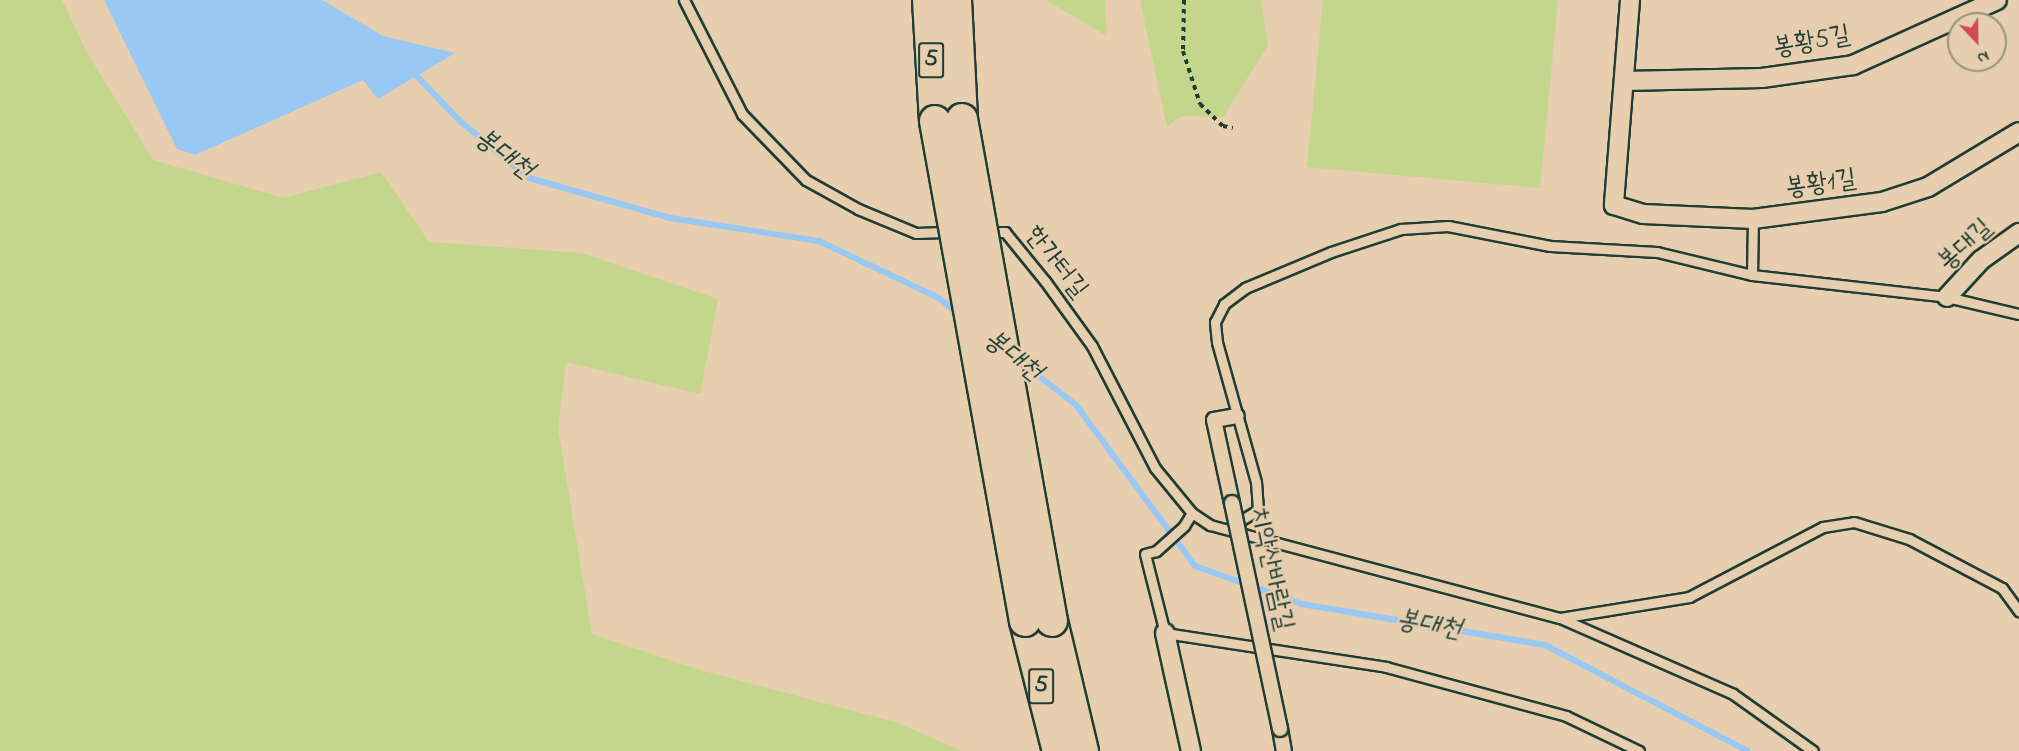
<!DOCTYPE html>
<meta charset="utf-8">
<style>
body{margin:0}
#map{position:relative;width:2019px;height:751px;overflow:hidden;background:#e6ceae;font-family:"Indie Flower","Poor Story",sans-serif}
div>[style]{position:absolute}
.green>*{inset:0;background:#c3d68b}
.water>*{inset:0;background:#99c8f4}
.stream>*{height:6px;margin:-3px;padding:0 3px;transform-origin:3px;border-radius:3px;background:#99c8f4}
.path>*{height:4px;margin-top:-2px;transform-origin:0;background:repeating-linear-gradient(90deg,#1f3d34 0 4.5px,transparent 0 9px)}
.roads{filter:drop-shadow(2px 0 #1f3d34) drop-shadow(-2px 0 #1f3d34) drop-shadow(0 2px #1f3d34) drop-shadow(0 -2px #1f3d34)}
.service>*{height:9px;margin:-4.5px;padding:0 4.5px;transform-origin:4.5px;border-radius:4.5px;background:#e6ceae}
.pedestrian>*{height:14px;margin:-7px;padding:0 7px;transform-origin:7px;border-radius:7px;background:#e6ceae}
.minor>*{height:18px;margin:-9px;padding:0 9px;transform-origin:9px;border-radius:9px;background:#e6ceae}
.trunk>*{height:30px;margin:-15px;padding:0 15px;transform-origin:15px;border-radius:15px;background:#e6ceae}
.bridges{filter:drop-shadow(2px 0 #1f3d34) drop-shadow(-2px 0 #1f3d34) drop-shadow(0 2px #1f3d34) drop-shadow(0 -2px #1f3d34)}
.pedestrian-bridge>*{height:14px;margin:-7px;padding:0 7px;transform-origin:7px;border-radius:7px;background:#e6ceae}
.trunk-bridge>*{height:30px;margin:-15px;padding:0 15px;transform-origin:15px;border-radius:15px;background:#e6ceae}
span{translate:-50% -50%;white-space:nowrap;text-align:center;line-height:1.15;-webkit-text-stroke:4.5px #e6ceae;paint-order:stroke}
.shield-label span{padding:2px 4px;background:#e6ceae;border:2px solid;border-radius:4px;-webkit-text-stroke-width:0}
.shield-label{font-size:24px;color:#1f3d34;font-weight:700}
.street-label{font-size:26px;color:#1f3d34}
.water-label{font-size:27px;color:#25443e;font-style:italic}
.north{position:absolute;left:1947px;top:12px;width:60px;height:60px;box-sizing:border-box;background:#e6ceae;border:2px solid #96947d;border-radius:50%;rotate:158deg;font-size:16px;font-weight:700;line-height:24px;text-align:center;color:#1f3d34}
.north::after{content:'';display:block;margin:auto;width:21px;height:27px;background:#d1495b;clip-path:polygon(50% 0,100% 100%,50% 72%,0 100%)}
</style>
<div id="map">
<div class="green">
<div style="clip-path:polygon(0 0,62px 0,86px 51px,153px 160px,284px 198px,381px 172px,429px 242px,581px 253px,718px 299px,700px 394px,566px 362px,558px 428px,592px 634px,700px 670px,898px 723px,961px 751px,0 751px)"></div>
<div style="clip-path:polygon(1046px 0,1105px 0,1107px 36px)"></div>
<div style="clip-path:polygon(1140px 0,1261px 0,1268px 45px,1223px 117px,1181px 116px,1167px 127px)"></div>
<div style="clip-path:polygon(1323px 0,1558px 0,1540px 188px,1307px 167px)"></div>
</div>
<div class="water">
<div style="clip-path:polygon(104px 0,322px 0,383px 36px,455px 53px,378px 99px,363px 80px,195px 155px,177px 149px)"></div>
</div>
<div class="stream">
<div style="left:412px;top:71px;width:69px;rotate:46.2deg"></div>
<div style="left:460px;top:121px;width:89px;rotate:39.6deg"></div>
<div style="left:529px;top:178px;width:147px;rotate:15.8deg"></div>
<div style="left:670px;top:218px;width:151px;rotate:8.8deg"></div>
<div style="left:819px;top:241px;width:131px;rotate:25.4deg"></div>
<div style="left:937px;top:297px;width:28px;rotate:38deg"></div>
<div style="left:1014px;top:357px;width:78px;rotate:37.7deg"></div>
<div style="left:1076px;top:405px;width:200px;rotate:53.5deg"></div>
<div style="left:1195px;top:566px;width:114px;rotate:19.6deg"></div>
<div style="left:1302px;top:604px;width:246px;rotate:9.6deg"></div>
<div style="left:1545px;top:645px;width:229px;rotate:27.6deg"></div>
</div>
<div class="path">
<div style="left:1184px;top:0;width:51px;rotate:91.1deg"></div>
<div style="left:1183px;top:51px;width:56px;rotate:72.2deg"></div>
<div style="left:1200px;top:104px;width:32px;rotate:44deg"></div>
<div style="left:1223px;top:126px;width:10px;rotate:11deg"></div>
</div>
<div class="roads">
<div class="service">
<div style="left:684px;top:0;width:128px;rotate:63deg"></div>
<div style="left:742px;top:114px;width:92px;rotate:45.9deg"></div>
<div style="left:806px;top:180px;width:60px;rotate:29.1deg"></div>
<div style="left:858px;top:209px;width:63px;rotate:22.5deg"></div>
<div style="left:916px;top:233px;width:35px;rotate:-2deg"></div>
<div style="left:986px;top:232px;width:19px"></div>
<div style="left:1005px;top:232px;width:63px;rotate:50.8deg"></div>
<div style="left:1045px;top:281px;width:80px;rotate:54.1deg"></div>
<div style="left:1092px;top:346px;width:137px;rotate:62.7deg"></div>
<div style="left:1155px;top:468px;width:58px;rotate:50.6deg"></div>
<div style="left:1192px;top:513px;width:22px;rotate:34deg"></div>
<div style="left:1210px;top:525px;width:362px;rotate:14.9deg"></div>
<div style="left:1560px;top:618px;width:189px;rotate:23.7deg"></div>
<div style="left:1733px;top:694px;width:98px;rotate:35.5deg"></div>
<div style="left:1752px;top:275px;width:56px;rotate:-89deg"></div>
<div style="left:1192px;top:513px;width:15px;rotate:122deg"></div>
<div style="left:1184px;top:526px;width:38px;rotate:138deg"></div>
<div style="left:1156px;top:551px;width:11px;rotate:165deg"></div>
<div style="left:1145px;top:554px;width:81px;rotate:75.8deg"></div>
<div style="left:1165px;top:633px;width:224px;rotate:8.7deg"></div>
<div style="left:1386px;top:667px;width:187px;rotate:15.2deg"></div>
<div style="left:1566px;top:716px;width:81px;rotate:25.6deg"></div>
<div style="left:1233px;top:525px;width:29px;rotate:-31deg"></div>
<div style="left:1258px;top:510px;width:28px;rotate:-94deg"></div>
<div style="left:1256px;top:482px;width:145px;rotate:-105.6deg"></div>
<div style="left:1217px;top:342px;width:20px;rotate:-96deg"></div>
<div style="left:1215px;top:322px;width:20px;rotate:-63deg"></div>
<div style="left:1224px;top:304px;width:26px;rotate:-37deg"></div>
<div style="left:1245px;top:288px;width:93px;rotate:-22.7deg"></div>
<div style="left:1331px;top:252px;width:74px;rotate:-18.2deg"></div>
<div style="left:1401px;top:229px;width:47px;rotate:-3.7deg"></div>
<div style="left:1448px;top:226px;width:104px;rotate:11.1deg"></div>
<div style="left:1550px;top:246px;width:107px;rotate:3.2deg"></div>
<div style="left:1657px;top:252px;width:98px;rotate:13.6deg"></div>
<div style="left:1752px;top:275px;width:196px;rotate:6.4deg"></div>
<div style="left:1947px;top:297px;width:74px;rotate:13.3deg"></div>
<div style="left:1560px;top:618px;width:131px;rotate:-9.2deg"></div>
<div style="left:1689px;top:597px;width:151px;rotate:-27.6deg"></div>
<div style="left:1823px;top:527px;width:31px;rotate:-9deg"></div>
<div style="left:1854px;top:522px;width:58px;rotate:17.2deg"></div>
<div style="left:1909px;top:539px;width:105px;rotate:27.8deg"></div>
<div style="left:2002px;top:588px;width:29px;rotate:54deg"></div>
</div>
<div class="pedestrian">
<div style="left:1232px;top:503px;width:85px;rotate:-102.2deg"></div>
<div style="left:1214px;top:420px;width:23px;rotate:-10deg"></div>
<div style="left:1280px;top:729px;width:22px;rotate:80deg"></div>
</div>
<div class="minor">
<div style="left:1630px;top:0;width:206px;rotate:94.5deg"></div>
<div style="left:1614px;top:205px;width:30px;rotate:17deg"></div>
<div style="left:1643px;top:214px;width:110px;rotate:2.6deg"></div>
<div style="left:1753px;top:219px;width:130px;rotate:-7.5deg"></div>
<div style="left:1882px;top:202px;width:48px;rotate:-18.1deg"></div>
<div style="left:1928px;top:187px;width:106px;rotate:-31.1deg"></div>
<div style="left:1624px;top:81px;width:138px;rotate:-1.2deg"></div>
<div style="left:1762px;top:78px;width:92px;rotate:-8.1deg"></div>
<div style="left:1853px;top:65px;width:158px;rotate:-24.3deg"></div>
<div style="left:1947px;top:297px;width:50px;rotate:-47.4deg"></div>
<div style="left:1981px;top:260px;width:47px;rotate:-35.4deg"></div>
<div style="left:1165px;top:633px;width:121px;rotate:77.6deg"></div>
</div>
<div class="trunk">
<div style="left:928px;top:0;width:121px;rotate:86.7deg"></div>
<div style="left:956px;top:0;width:119px;rotate:87.1deg"></div>
<div style="left:1025px;top:621px;width:134px;rotate:75.8deg"></div>
<div style="left:1052px;top:621px;width:134px;rotate:76.6deg"></div>
</div>
</div>
<div class="bridges">
<div class="pedestrian-bridge">
<div style="left:1232px;top:503px;width:231px;rotate:78deg"></div>
</div>
<div class="trunk-bridge">
<div style="left:962px;top:119px;width:510px;rotate:79.84deg"></div>
<div style="left:935px;top:121px;width:508px;rotate:79.8deg"></div>
</div>
</div>
<div class="shield-label">
<span style="left:931px;top:60px">5</span>
<span style="left:1041px;top:686px">5</span>
</div>
<div class="street-label">
<span style="left:1812px;top:43px;rotate:-10deg">봉황5길</span>
<span style="left:1821px;top:185px;rotate:-8deg">봉황1길</span>
<span style="left:1966px;top:246px;rotate:-42deg">봉대길</span>
<span style="left:1055px;top:263px;rotate:52deg">한가터길</span>
<span style="left:1270px;top:569px;rotate:78deg">치악산바람길</span>
</div>
<div class="water-label">
<span style="left:504px;top:154px;rotate:37deg">봉대천</span>
<span style="left:1013px;top:356px;rotate:38deg">봉대천</span>
<span style="left:1429px;top:625px;rotate:10deg">봉대천</span>
</div>
<div class="north">N</div>
</div>
